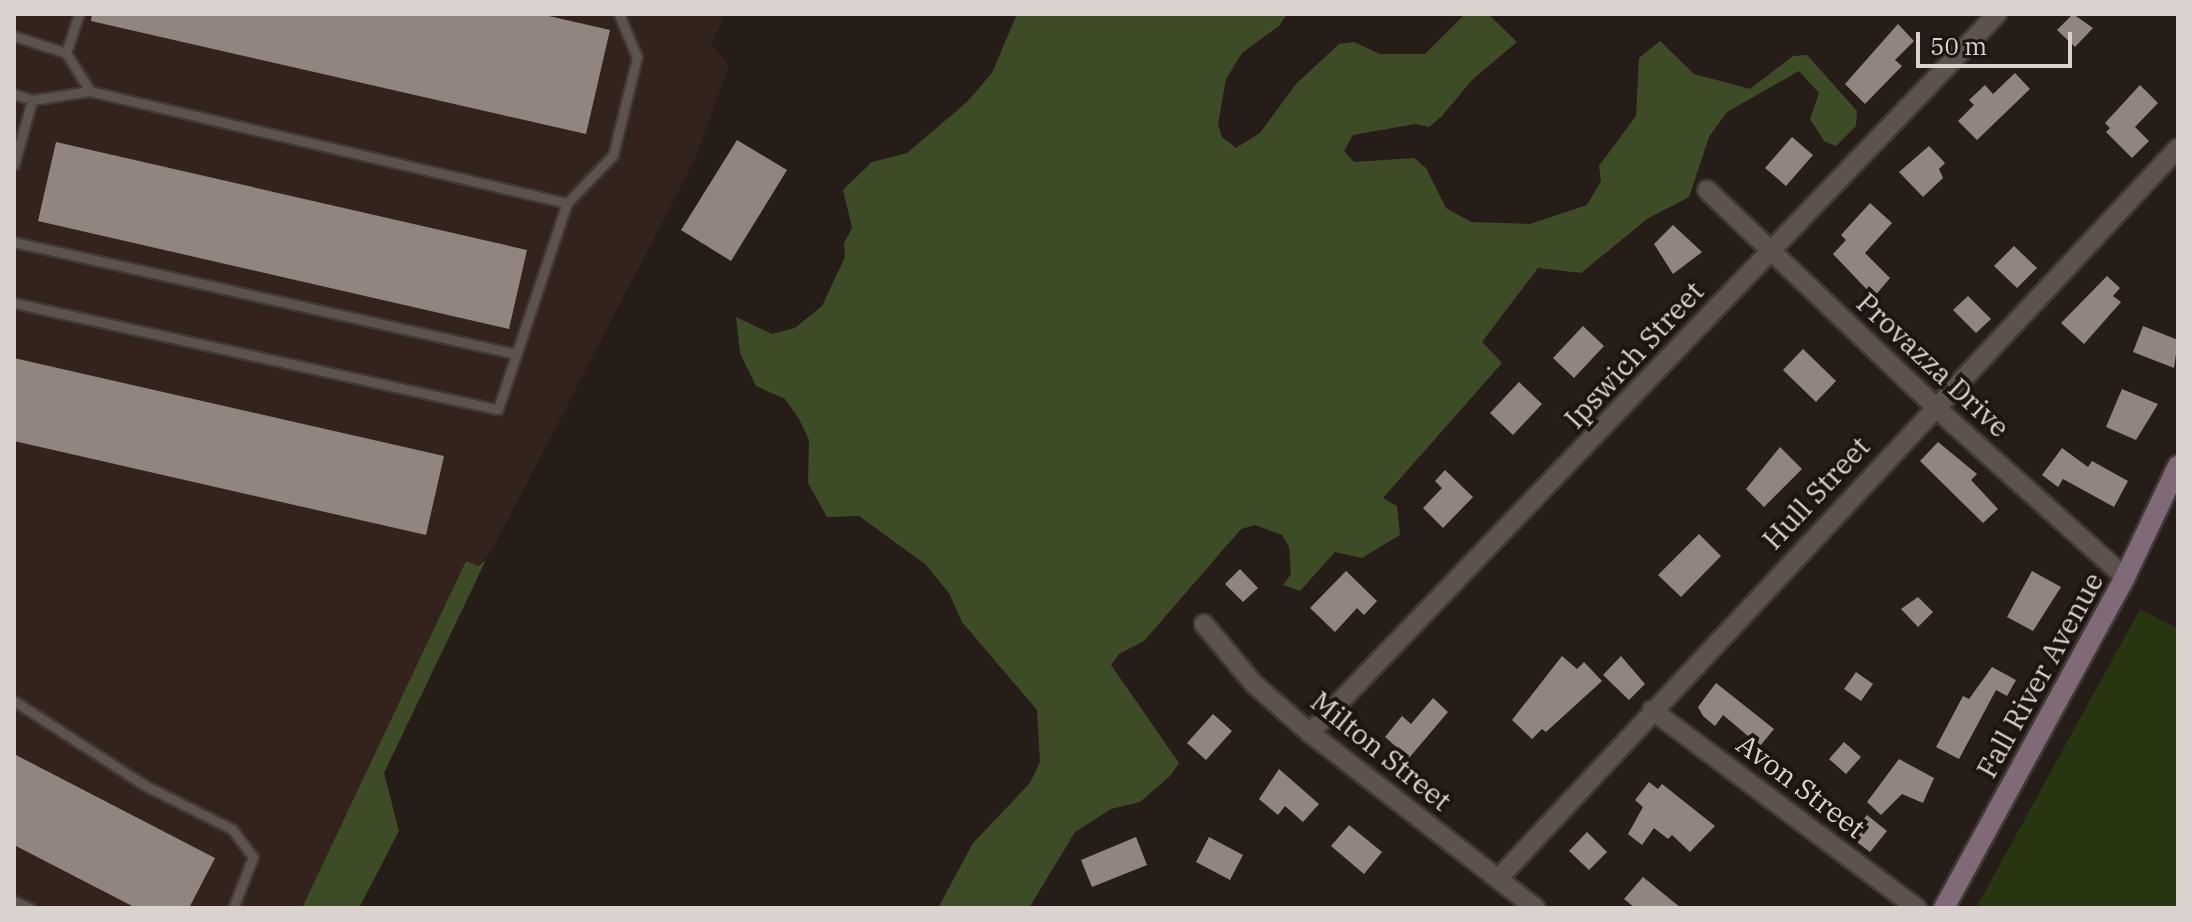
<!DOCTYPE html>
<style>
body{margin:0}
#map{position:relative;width:2192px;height:922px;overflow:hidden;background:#271d18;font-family:"IBM Plex Serif",serif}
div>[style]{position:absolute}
.built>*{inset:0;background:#33231c}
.green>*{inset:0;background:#273511}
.forest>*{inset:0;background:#3d4c27}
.building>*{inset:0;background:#92857f}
.roads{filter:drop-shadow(2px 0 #403835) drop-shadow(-2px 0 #403835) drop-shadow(0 2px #403835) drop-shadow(0 -2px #403835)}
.service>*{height:9px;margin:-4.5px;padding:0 4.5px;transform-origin:4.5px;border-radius:4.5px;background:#5e524d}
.minor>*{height:18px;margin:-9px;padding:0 9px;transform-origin:9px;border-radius:9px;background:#5e524d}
.secondary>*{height:20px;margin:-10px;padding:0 10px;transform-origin:10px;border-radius:10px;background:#806a78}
span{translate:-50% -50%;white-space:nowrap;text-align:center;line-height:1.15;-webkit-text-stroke:8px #1d140f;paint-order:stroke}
.street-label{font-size:28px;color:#dad2cf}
.frame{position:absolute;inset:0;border:16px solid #dad2cf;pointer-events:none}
.scale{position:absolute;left:1916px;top:32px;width:156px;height:36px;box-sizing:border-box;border:4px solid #dad2cf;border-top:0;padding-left:10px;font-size:24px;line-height:28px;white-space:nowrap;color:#dad2cf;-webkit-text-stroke:6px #1d140f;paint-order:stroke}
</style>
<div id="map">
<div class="built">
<div style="clip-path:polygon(14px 14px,725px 14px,711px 44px,729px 66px,694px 161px,492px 550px,478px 566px,466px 561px,302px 908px,14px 908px)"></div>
</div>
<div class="green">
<div style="clip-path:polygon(2140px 609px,2178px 629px,2178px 908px,1976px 908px)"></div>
</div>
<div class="forest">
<div style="clip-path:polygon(1017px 14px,1287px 14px,1279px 26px,1242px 53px,1226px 79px,1218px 124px,1222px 137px,1236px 148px,1260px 133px,1296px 84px,1339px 44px,1354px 42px,1380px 54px,1425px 54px,1465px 14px,1488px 14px,1517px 42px,1472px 80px,1442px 116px,1429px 127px,1415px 124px,1353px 135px,1344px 151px,1354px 162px,1414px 158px,1426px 168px,1446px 208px,1471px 222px,1530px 224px,1587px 205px,1601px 181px,1599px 166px,1636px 116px,1639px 58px,1660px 41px,1694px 74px,1750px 89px,1793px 56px,1807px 55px,1857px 111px,1856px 126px,1836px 146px,1824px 141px,1810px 119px,1819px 93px,1799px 71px,1727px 112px,1709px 137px,1689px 197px,1647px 219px,1581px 273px,1538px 268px,1482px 342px,1502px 363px,1383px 498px,1397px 506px,1400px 535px,1362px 558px,1335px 552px,1300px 591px,1283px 585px,1291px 574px,1289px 547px,1282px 535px,1255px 525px,1241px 529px,1144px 641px,1119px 654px,1111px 665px,1179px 763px,1170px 776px,1140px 802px,1111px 809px,1075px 832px,1029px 908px,938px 908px,973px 843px,1030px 783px,1040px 762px,1037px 710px,962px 622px,949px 593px,925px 564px,859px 516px,827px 517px,808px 483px,809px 440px,799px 419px,785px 399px,756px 386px,740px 353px,736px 317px,772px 334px,795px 328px,822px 306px,845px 257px,844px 243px,852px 228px,843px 190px,872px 162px,907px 153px,967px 102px,992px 73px)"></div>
<div style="clip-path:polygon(486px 560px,384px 773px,399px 831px,359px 908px,302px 908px,466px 561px,478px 566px)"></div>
</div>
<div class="building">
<div style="clip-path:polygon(92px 14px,540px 14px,610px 30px,586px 134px,91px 21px)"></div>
<div style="clip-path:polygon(2073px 14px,2093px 28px,2075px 47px,2057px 30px)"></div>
<div style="clip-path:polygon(1898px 24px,1914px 41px,1895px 60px,1902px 66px,1865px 104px,1845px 84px)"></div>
<div style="clip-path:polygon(2015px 73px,2030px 89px,1977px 140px,1958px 121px,1974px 105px,1969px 100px,1985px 85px,1993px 94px)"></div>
<div style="clip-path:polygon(2140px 85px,2158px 103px,2135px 127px,2149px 141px,2132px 158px,2106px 132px,2110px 128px,2105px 123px)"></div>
<div style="clip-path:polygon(1792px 137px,1813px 155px,1786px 186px,1765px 168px)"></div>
<div style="clip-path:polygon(737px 140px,787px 170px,731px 261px,681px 230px)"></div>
<div style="clip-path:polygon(56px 142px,527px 250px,509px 329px,38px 221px)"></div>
<div style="clip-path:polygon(1929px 146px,1945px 163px,1939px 169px,1943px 178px,1923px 197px,1899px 172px)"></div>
<div style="clip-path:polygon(1870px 203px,1892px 223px,1865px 253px,1890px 278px,1874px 297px,1833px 254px,1846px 240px,1841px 235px)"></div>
<div style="clip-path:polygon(1673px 225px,1702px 252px,1673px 274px,1654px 244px)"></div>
<div style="clip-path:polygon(2014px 246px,2037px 268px,2017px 288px,1994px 266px)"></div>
<div style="clip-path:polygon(2107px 276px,2120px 288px,2113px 296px,2121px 302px,2084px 344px,2061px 323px)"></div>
<div style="clip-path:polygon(1968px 296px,1991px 319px,1976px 333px,1953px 310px)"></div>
<div style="clip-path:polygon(1583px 326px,1604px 346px,1574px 378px,1553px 358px)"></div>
<div style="clip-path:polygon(2143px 326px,2178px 340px,2174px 368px,2133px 352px)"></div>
<div style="clip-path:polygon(1803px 349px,1836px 381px,1816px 402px,1783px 370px)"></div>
<div style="clip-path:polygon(14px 358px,444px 456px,426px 535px,14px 441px)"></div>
<div style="clip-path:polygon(1519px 382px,1542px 404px,1513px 435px,1490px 413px)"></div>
<div style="clip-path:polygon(2122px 389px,2158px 404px,2136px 440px,2106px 427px)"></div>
<div style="clip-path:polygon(1938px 442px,1977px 474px,1971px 480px,1998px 509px,1983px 523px,1920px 461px)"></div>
<div style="clip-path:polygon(1780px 447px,1802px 469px,1764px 507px,1746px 489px)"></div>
<div style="clip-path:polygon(2062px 448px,2088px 467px,2092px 461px,2128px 481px,2114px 507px,2063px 479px,2058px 487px,2042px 475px)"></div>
<div style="clip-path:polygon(1445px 470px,1473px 497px,1443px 528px,1423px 508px,1442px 488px,1435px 481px)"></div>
<div style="clip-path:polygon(1699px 534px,1721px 556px,1681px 597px,1658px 575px)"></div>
<div style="clip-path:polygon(1240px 569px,1258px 588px,1243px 602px,1225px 584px)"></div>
<div style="clip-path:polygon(1346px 571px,1377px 601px,1364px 615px,1357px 608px,1335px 632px,1310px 608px)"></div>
<div style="clip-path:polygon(2032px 571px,2061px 587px,2033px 631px,2007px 617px)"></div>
<div style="clip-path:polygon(1918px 597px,1933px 612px,1918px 627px,1901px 609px)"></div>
<div style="clip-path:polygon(1562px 656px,1577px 669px,1584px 662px,1602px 681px,1546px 732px,1542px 729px,1532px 739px,1512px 720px)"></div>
<div style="clip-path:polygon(1621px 656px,1645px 684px,1629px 700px,1603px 675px)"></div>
<div style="clip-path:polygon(1992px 667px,2016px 680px,2007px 696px,1996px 690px,1959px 759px,1936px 747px,1963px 696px,1969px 699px)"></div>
<div style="clip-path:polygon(1856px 672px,1873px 684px,1861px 701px,1844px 689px)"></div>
<div style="clip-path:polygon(1716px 683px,1774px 729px,1760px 746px,1723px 715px,1715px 726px,1703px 716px,1698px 707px)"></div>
<div style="clip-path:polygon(1433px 698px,1448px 712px,1409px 758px,1385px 737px,1402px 716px,1411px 724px)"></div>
<div style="clip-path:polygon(1213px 714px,1232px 731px,1206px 760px,1187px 743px)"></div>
<div style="clip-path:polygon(1844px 742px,1861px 757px,1846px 774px,1829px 759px)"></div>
<div style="clip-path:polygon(14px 754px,215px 858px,189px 908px,136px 908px,14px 845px)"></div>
<div style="clip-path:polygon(1899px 759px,1934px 778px,1923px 803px,1902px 794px,1881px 815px,1867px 802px)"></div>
<div style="clip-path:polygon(1279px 769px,1319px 804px,1303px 822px,1285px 806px,1278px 815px,1259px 799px)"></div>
<div style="clip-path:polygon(1649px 782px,1658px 789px,1662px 784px,1715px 826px,1690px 852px,1672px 835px,1668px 839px,1654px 828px,1642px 845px,1628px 834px,1643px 807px,1635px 800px)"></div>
<div style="clip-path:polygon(1867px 815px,1887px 831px,1870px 852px,1849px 836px)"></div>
<div style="clip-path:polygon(1349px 825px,1382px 852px,1364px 874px,1331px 846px)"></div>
<div style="clip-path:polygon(1587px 832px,1607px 852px,1589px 870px,1569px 851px)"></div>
<div style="clip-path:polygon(1136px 837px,1147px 865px,1092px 887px,1081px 860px)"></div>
<div style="clip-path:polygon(1209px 837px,1243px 855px,1230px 880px,1196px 862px)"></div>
<div style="clip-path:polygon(1643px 877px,1681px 908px,1635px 908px,1624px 899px)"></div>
</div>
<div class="roads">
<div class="service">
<div style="left:14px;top:36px;width:55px;rotate:18.1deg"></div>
<div style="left:14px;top:94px;width:19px;rotate:18deg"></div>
<div style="left:32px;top:100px;width:67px;rotate:105.5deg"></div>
<div style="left:32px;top:100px;width:59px;rotate:-8.8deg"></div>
<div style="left:90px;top:91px;width:45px;rotate:-122.3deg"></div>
<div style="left:66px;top:53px;width:41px;rotate:-71.6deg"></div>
<div style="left:567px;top:203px;width:66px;rotate:-46.2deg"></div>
<div style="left:613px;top:155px;width:101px;rotate:-76.2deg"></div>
<div style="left:637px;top:57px;width:47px;rotate:-112.7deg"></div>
<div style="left:14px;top:242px;width:514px;rotate:12.58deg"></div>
<div style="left:14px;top:303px;width:495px;rotate:12.4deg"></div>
<div style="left:498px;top:409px;width:217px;rotate:-71.5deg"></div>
<div style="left:567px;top:203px;width:490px;rotate:-166.8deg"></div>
<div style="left:14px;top:701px;width:157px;rotate:32.8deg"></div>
<div style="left:146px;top:786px;width:96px;rotate:26.6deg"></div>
<div style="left:232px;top:829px;width:35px;rotate:53deg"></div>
<div style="left:253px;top:857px;width:55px;rotate:111.4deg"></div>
<div style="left:14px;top:901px;width:17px;rotate:24deg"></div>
</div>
<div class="minor">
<div style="left:1707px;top:190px;width:342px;rotate:43.5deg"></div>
<div style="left:1955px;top:425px;width:228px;rotate:41.8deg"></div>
<div style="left:1204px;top:624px;width:78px;rotate:50.2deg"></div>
<div style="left:1254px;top:684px;width:74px;rotate:41.2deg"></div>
<div style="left:1310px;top:733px;width:286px;rotate:37.8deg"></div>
<div style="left:1652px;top:710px;width:331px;rotate:36.8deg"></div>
<div style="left:1310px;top:733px;width:994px;rotate:-46.3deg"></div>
<div style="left:1498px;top:879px;width:998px;rotate:-47.07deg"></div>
</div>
<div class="secondary">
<div style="left:1944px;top:908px;width:377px;rotate:-61.3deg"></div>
<div style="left:2125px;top:577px;width:123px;rotate:-64.5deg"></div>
</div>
</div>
<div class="street-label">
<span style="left:1634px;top:355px;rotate:-47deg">Ipswich Street</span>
<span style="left:1933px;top:365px;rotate:43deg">Provazza Drive</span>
<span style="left:1816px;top:493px;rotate:-47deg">Hull Street</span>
<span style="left:2040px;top:675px;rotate:-61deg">Fall River Avenue</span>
<span style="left:1381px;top:751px;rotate:39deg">Milton Street</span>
<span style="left:1801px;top:786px;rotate:37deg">Avon Street</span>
</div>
<div class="frame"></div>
<div class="scale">50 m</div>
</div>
